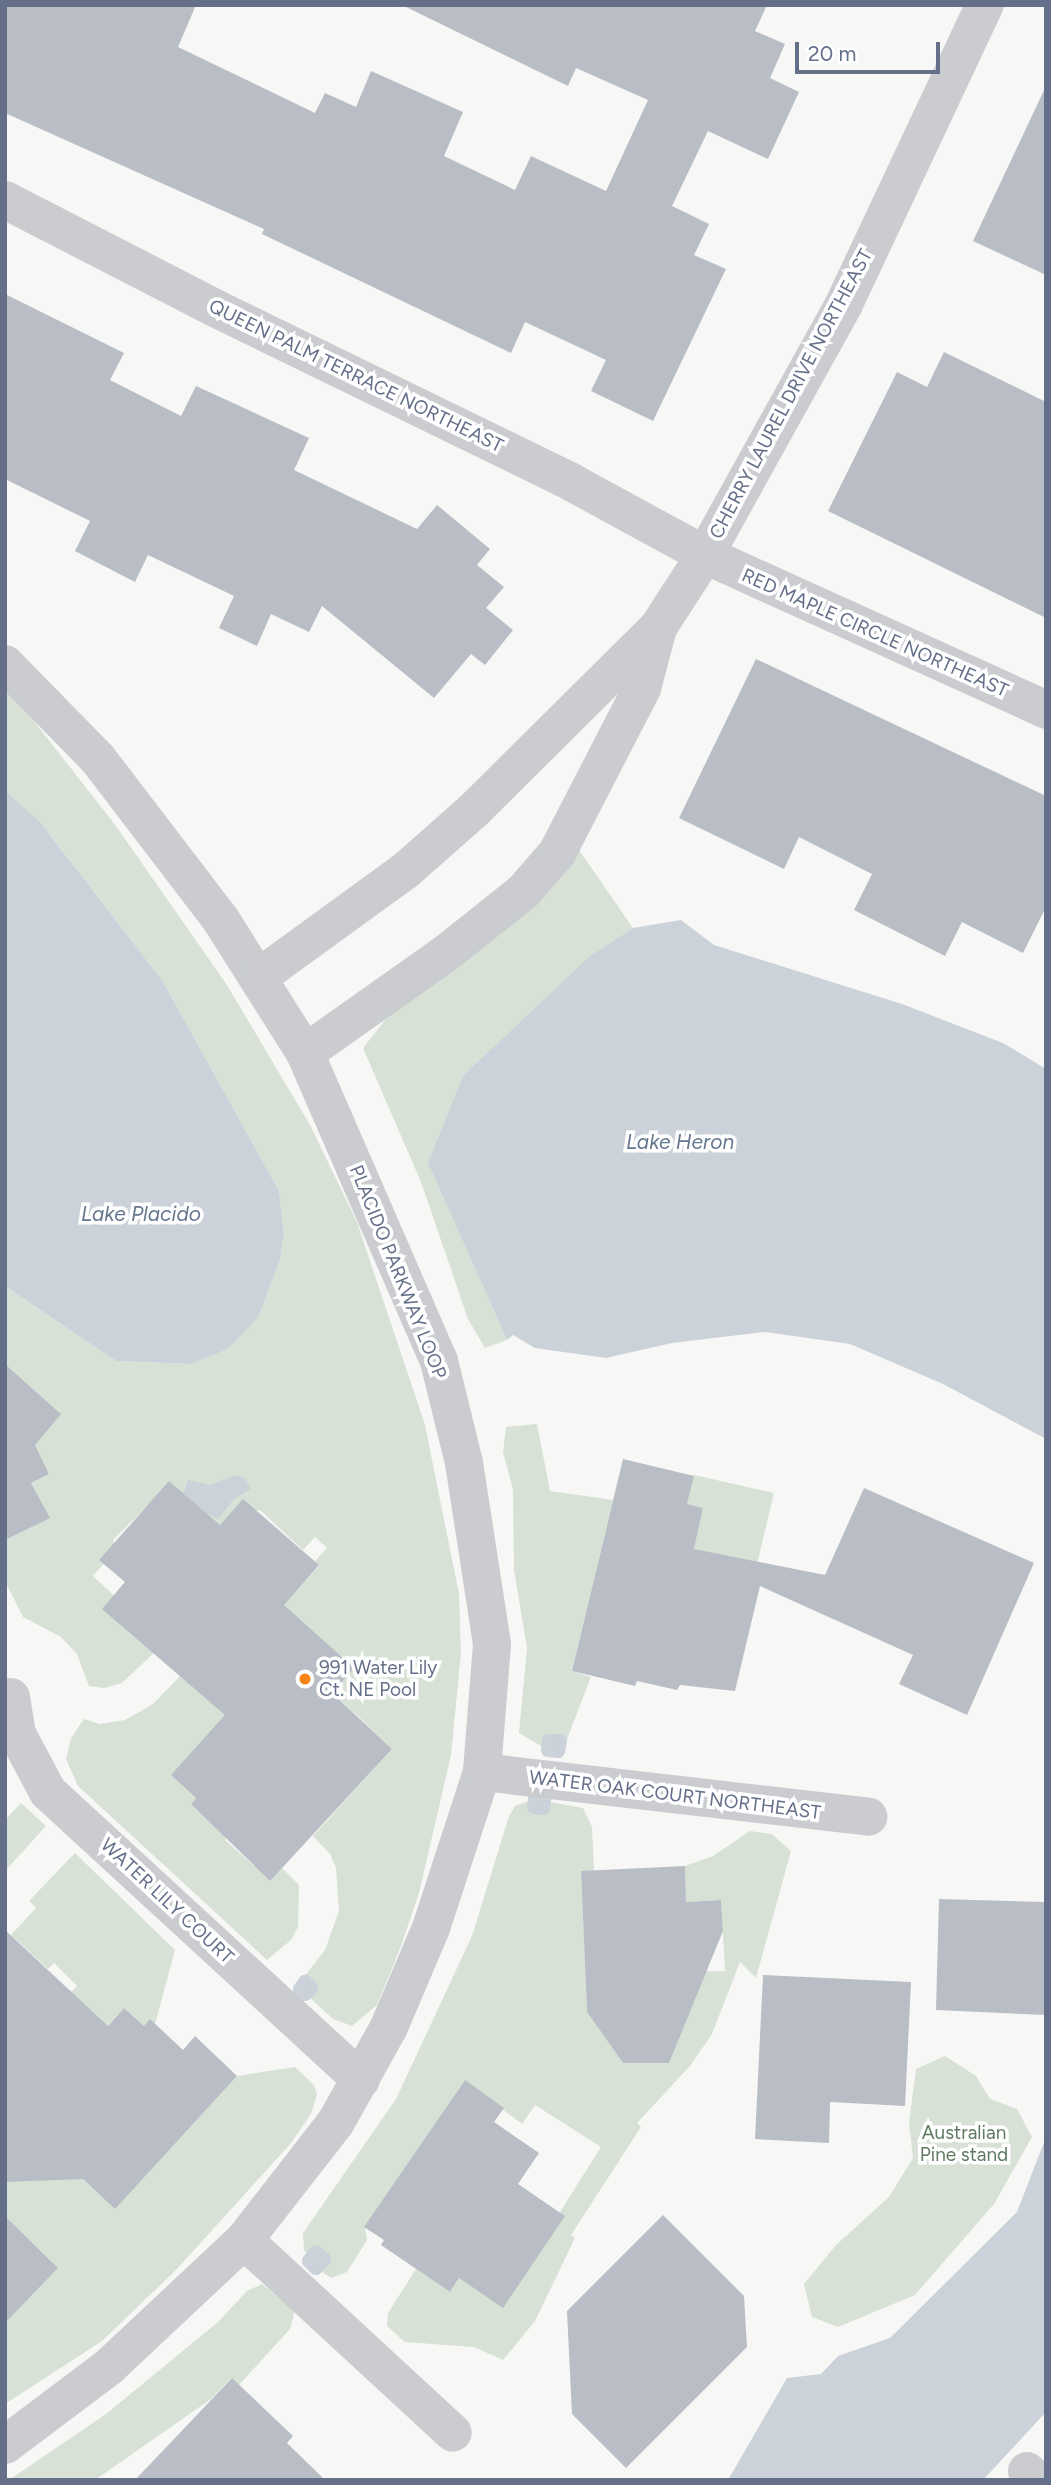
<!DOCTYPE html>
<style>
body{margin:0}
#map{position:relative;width:1051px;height:2485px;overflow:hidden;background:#f7f8f5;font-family:Figtree,sans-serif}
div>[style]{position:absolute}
.green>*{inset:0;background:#d7e1d5}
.water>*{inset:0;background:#ccd2d9}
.stream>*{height:14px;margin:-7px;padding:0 7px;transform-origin:7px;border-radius:7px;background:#ccd2d9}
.building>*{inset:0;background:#b9bdc5}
.minor>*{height:38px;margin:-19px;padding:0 19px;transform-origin:19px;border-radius:19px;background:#caccd0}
.dots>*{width:19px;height:19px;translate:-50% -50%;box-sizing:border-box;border:4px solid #fff;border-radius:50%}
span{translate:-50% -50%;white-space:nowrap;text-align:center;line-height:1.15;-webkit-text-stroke:7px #fff;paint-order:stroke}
.street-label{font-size:19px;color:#646f89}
.poi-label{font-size:19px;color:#646f89}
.left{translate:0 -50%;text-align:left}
.park-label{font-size:19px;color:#5f7a61}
.water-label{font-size:21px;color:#64778c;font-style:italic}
.frame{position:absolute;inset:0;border:7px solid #646f89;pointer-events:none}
.scale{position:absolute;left:795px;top:42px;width:145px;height:32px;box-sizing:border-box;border:4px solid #646f89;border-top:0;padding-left:9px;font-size:21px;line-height:24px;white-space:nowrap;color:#646f89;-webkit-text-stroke:5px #fff;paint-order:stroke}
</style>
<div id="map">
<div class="green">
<div style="clip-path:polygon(5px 691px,23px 707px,116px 826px,227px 985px,310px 1125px,357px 1222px,425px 1425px,459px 1594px,461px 1653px,451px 1755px,419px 1893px,401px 1946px,377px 2005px,352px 2026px,333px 2019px,297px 1986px,325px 1950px,339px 1911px,336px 1868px,330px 1854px,313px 1836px,392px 1749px,359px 1717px,332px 1693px,171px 1775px,196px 1798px,191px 1804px,236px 1827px,225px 1840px,270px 1880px,282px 1868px,299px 1885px,298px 1927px,291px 1940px,267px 1960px,78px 1786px,66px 1759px,71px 1738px,84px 1719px,100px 1724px,125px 1720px,153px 1704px,182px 1674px,237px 1654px,319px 1566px,315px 1561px,327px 1548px,315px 1537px,303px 1550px,260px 1510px,250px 1512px,216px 1550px,148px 1505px,113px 1540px,116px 1550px,93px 1576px,120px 1601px,157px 1650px,122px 1683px,104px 1688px,89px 1686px,77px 1654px,61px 1637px,23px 1617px,5px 1581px,5px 1540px,49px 1517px,31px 1483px,49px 1474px,32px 1440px,59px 1412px,5px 1364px,5px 1286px,116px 1361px,192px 1364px,228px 1349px,258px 1318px,280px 1260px,284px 1234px,279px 1191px,162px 980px,49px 833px,5px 792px)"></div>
<div style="clip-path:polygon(579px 850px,633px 928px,590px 956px,428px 1162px,507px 1340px,485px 1348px,468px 1319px,421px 1182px,363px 1048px,385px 1020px)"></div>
<div style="clip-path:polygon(537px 1424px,550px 1491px,613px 1500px,572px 1671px,591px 1677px,562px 1752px,548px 1750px,519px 1733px,527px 1648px,514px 1570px,513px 1489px,503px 1452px,506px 1427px)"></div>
<div style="clip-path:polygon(694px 1475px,774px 1493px,757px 1564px,694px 1549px,703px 1508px,687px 1504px)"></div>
<div style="clip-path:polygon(535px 1799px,583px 1808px,592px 1827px,594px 1871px,581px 1872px,587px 2012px,623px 2063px,669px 2063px,690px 1972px,725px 1971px,721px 1900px,686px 1902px,685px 1866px,713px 1856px,750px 1831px,772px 1834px,791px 1851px,756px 1978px,740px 1962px,712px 2034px,690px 2066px,637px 2123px,641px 2127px,571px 2235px,575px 2238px,535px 2321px,503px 2360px,474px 2347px,405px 2342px,387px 2326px,388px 2313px,416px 2269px,450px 2292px,459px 2278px,503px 2307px,564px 2217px,560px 2212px,601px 2147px,535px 2105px,522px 2124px,464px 2081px,365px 2227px,367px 2240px,347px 2272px,331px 2278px,316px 2268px,304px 2250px,303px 2233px,396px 2099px,472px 1936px,509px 1816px,515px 1806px)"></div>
<div style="clip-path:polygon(21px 1803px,46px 1826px,5px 1871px,5px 1820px)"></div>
<div style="clip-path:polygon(75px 1853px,175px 1950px,155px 2024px,150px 2019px,144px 2026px,124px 2008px,50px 2088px,69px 1994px,77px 1986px,54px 1963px,48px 1969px,11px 1935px,36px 1908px,29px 1901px)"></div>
<div style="clip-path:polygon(945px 2056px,976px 2076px,990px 2099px,1017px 2109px,1032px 2137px,994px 2204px,915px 2295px,838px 2327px,812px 2317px,804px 2284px,836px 2245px,889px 2197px,913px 2158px,909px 2122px,916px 2069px)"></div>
<div style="clip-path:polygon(295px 2067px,314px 2085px,317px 2094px,311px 2114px,291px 2143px,177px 2269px,102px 2341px,5px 2404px,5px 2301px,17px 2310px,58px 2268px,5px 2216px,5px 2139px,83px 2179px,115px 2208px,237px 2076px)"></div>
<div style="clip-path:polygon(262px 2284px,295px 2311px,290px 2329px,239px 2385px,231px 2378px,211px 2399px,95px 2480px,9px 2480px,106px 2414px,218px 2322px,247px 2291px)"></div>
</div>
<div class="water">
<div style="clip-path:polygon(5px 791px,41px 823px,162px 980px,279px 1191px,284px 1234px,280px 1260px,258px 1318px,228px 1349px,192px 1364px,116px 1361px,5px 1286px)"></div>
<div style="clip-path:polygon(681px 920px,714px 945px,902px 1004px,1003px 1043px,1046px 1069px,1046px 1439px,943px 1384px,850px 1344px,765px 1332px,672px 1343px,606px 1358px,535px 1348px,513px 1335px,507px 1340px,428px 1163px,463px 1076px,590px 956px,633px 928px)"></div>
<div style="clip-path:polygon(235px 1475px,245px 1478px,251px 1489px,233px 1500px,218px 1519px,189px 1506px,182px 1497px,188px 1480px,211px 1485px)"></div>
<div style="clip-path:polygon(1046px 2137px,1046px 2412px,983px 2480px,728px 2480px,787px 2378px,821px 2374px,838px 2356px,890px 2338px,1017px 2212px)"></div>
</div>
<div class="stream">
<div style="left:549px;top:1741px;width:11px"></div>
<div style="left:560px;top:1741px;width:10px;rotate:101deg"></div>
<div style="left:558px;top:1751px;width:10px;rotate:-174deg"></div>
<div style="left:548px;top:1750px;width:9px;rotate:-84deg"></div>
<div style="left:535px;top:1799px;width:9px;rotate:6deg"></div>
<div style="left:544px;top:1800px;width:8px;rotate:97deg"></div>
<div style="left:543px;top:1808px;width:9px;rotate:-174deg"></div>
<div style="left:534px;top:1807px;width:8px;rotate:-83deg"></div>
<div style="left:305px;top:1982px;width:8px;rotate:45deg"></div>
<div style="left:311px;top:1988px;width:8px;rotate:135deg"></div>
<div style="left:305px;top:1994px;width:7px;rotate:-135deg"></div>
<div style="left:300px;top:1989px;width:9px;rotate:-54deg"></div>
<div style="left:316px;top:2252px;width:11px;rotate:41deg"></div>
<div style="left:324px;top:2259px;width:12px;rotate:132deg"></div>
<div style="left:316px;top:2268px;width:10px;rotate:-135deg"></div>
<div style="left:309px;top:2261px;width:11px;rotate:-52deg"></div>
</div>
<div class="building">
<div style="clip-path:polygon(5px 5px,196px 5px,178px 47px,315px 113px,325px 93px,356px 107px,371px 71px,463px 112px,444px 156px,515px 190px,531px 156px,606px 191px,648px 100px,576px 68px,568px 86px,402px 5px,767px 5px,755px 31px,785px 44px,770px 78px,799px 92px,768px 159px,708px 131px,672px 206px,709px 224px,694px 255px,726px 269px,653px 421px,591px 391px,606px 360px,525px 322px,511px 353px,262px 234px,264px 229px,5px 113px)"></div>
<div style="clip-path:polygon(1046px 86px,1046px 275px,973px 241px)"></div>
<div style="clip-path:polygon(5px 294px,124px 353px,110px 380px,181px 416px,196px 386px,309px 438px,294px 470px,417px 529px,437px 505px,490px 549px,477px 565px,504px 587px,486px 608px,513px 630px,485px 665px,471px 654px,434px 698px,322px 606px,309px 632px,271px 614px,257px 646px,219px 628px,234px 596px,148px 555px,135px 582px,75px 551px,90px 521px,5px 479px)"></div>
<div style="clip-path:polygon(944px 352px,1046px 402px,1046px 618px,828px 511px,897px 372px,927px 387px)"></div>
<div style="clip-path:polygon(756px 659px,1046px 796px,1046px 907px,1023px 953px,962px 922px,945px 956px,854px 910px,872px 874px,799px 837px,784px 869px,679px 818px)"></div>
<div style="clip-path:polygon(5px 1364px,61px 1414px,35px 1445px,49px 1474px,31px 1483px,50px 1518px,5px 1540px)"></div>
<div style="clip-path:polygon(623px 1459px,694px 1476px,687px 1504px,703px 1508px,694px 1549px,825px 1575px,864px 1488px,1034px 1563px,967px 1715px,899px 1684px,913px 1655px,760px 1586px,735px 1691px,680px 1685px,677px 1690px,637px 1681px,635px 1686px,572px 1671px)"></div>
<div style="clip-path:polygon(169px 1481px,220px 1525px,243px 1499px,319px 1565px,284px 1605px,354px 1668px,332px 1693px,392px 1749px,270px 1881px,191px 1804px,196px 1798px,171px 1775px,225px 1715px,102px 1609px,125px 1582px,99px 1560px)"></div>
<div style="clip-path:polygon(685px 1866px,686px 1902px,721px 1900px,723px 1931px,669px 2063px,623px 2063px,587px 2012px,581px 1871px)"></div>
<div style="clip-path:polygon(939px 1899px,1046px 1902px,1046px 2015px,936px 2010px)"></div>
<div style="clip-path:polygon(5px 1930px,108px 2026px,124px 2008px,144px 2026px,150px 2019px,183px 2050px,195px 2036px,237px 2076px,115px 2209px,83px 2179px,5px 2182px)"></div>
<div style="clip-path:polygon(763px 1975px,911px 1982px,905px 2106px,830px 2102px,829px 2143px,755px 2139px)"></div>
<div style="clip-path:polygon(465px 2080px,504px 2108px,494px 2122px,539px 2153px,518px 2184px,565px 2216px,503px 2308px,459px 2278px,450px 2292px,381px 2245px,384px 2240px,364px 2227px)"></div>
<div style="clip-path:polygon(663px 2215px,744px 2296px,747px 2347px,626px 2468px,572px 2414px,567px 2311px)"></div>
<div style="clip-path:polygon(5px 2216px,58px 2268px,5px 2323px)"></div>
<div style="clip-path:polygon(232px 2378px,293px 2436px,287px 2443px,325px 2480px,135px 2480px)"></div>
</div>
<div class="minor">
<div style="left:5px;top:200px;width:238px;rotate:27.2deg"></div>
<div style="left:217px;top:309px;width:396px;rotate:26deg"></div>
<div style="left:573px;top:483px;width:150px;rotate:28.6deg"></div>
<div style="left:705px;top:555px;width:375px;rotate:24.4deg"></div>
<div style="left:5px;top:664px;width:133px;rotate:45.6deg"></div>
<div style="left:98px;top:759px;width:203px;rotate:52.6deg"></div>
<div style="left:221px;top:920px;width:157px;rotate:57.7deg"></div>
<div style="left:305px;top:1053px;width:336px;rotate:66.5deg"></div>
<div style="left:439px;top:1361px;width:105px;rotate:76.2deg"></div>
<div style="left:464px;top:1463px;width:183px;rotate:81.2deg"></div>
<div style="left:492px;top:1644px;width:128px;rotate:94.5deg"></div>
<div style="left:482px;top:1772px;width:164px;rotate:108.1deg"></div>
<div style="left:431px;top:1928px;width:108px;rotate:113deg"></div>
<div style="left:389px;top:2027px;width:109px;rotate:119.2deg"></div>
<div style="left:336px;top:2122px;width:150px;rotate:127.9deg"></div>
<div style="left:244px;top:2240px;width:184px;rotate:136.8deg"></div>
<div style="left:110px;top:2366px;width:131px;rotate:143deg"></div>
<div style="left:259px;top:977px;width:180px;rotate:-36deg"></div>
<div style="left:405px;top:871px;width:91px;rotate:-41.4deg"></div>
<div style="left:473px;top:811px;width:262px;rotate:-44.8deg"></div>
<div style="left:659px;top:626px;width:85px;rotate:-57.1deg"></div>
<div style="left:705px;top:555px;width:287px;rotate:-61deg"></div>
<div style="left:844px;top:304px;width:331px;rotate:-64.8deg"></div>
<div style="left:305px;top:1053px;width:171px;rotate:-35.3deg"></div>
<div style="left:445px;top:954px;width:100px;rotate:-38.5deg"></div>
<div style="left:523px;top:892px;width:52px;rotate:-48.9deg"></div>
<div style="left:557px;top:853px;width:186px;rotate:-62.7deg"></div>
<div style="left:642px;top:688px;width:62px;rotate:-75.1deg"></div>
<div style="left:11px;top:1697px;width:37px;rotate:81deg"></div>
<div style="left:17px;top:1734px;width:66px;rotate:61.9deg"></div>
<div style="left:48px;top:1792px;width:425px;rotate:42.6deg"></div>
<div style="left:482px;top:1772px;width:389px;rotate:6.6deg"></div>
<div style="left:244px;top:2240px;width:284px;rotate:42.7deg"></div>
<div style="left:1027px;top:2471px;width:13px;rotate:45deg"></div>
</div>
<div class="dots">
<div style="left:305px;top:1679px;background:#f68517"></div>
</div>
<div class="street-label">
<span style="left:356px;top:376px;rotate:26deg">QUEEN PALM TERRACE NORTHEAST</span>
<span style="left:791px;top:394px;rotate:-62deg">CHERRY LAUREL DRIVE NORTHEAST</span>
<span style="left:875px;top:633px;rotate:24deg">RED MAPLE CIRCLE NORTHEAST</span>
<span style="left:398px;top:1272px;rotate:68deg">PLACIDO PARKWAY LOOP</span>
<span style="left:675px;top:1795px;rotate:7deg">WATER OAK COURT NORTHEAST</span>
<span style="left:167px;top:1901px;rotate:43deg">WATER LILY COURT</span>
</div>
<div class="poi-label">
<span class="left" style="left:319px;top:1679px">991 Water Lily<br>Ct. NE Pool</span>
</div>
<div class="park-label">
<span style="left:964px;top:2144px">Australian<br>Pine stand</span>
</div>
<div class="water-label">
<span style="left:680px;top:1142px">Lake Heron</span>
<span style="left:141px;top:1214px">Lake Placido</span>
</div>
<div class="frame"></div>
<div class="scale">20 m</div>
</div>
